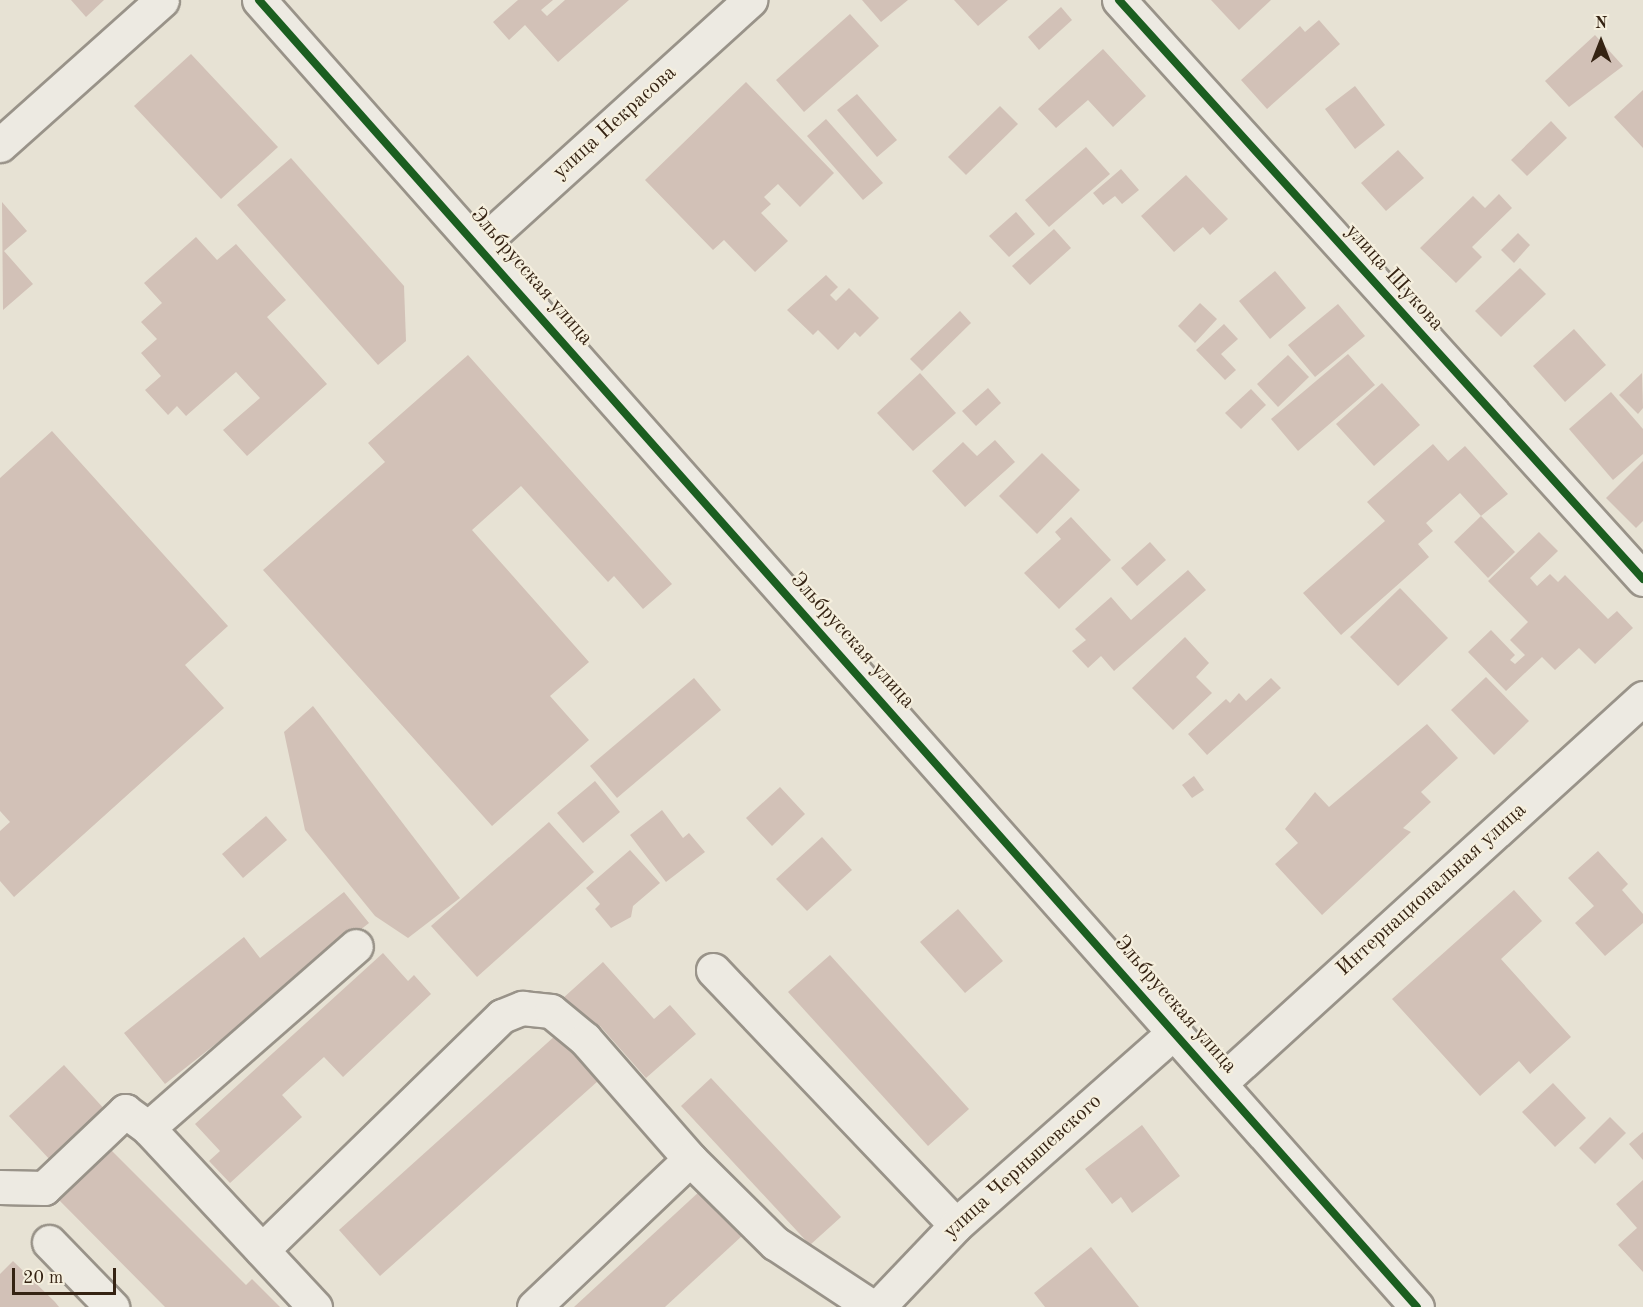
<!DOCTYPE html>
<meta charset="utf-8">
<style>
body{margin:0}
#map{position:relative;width:1643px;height:1307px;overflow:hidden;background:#e7e2d4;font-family:"Old Standard TT",serif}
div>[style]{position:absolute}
.building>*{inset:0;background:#d2c1b7}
.roads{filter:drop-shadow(2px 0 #999389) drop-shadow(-2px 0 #999389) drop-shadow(0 2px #999389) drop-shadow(0 -2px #999389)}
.minor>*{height:33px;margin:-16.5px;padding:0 16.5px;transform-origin:16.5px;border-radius:16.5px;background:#edeae2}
.cycleway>*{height:8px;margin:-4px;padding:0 4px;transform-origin:4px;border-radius:4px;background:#1b5e20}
span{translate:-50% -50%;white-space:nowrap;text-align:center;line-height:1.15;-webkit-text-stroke:4.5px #f5efde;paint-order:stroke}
.street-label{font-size:21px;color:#352313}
.north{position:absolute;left:1571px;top:12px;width:60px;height:60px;-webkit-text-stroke:4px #f5efde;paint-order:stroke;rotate:0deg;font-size:16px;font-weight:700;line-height:24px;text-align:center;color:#352313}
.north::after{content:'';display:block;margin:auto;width:21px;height:27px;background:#352313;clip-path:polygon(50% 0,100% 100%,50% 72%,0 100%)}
.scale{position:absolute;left:12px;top:1268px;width:104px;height:27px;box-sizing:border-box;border:3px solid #352313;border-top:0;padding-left:8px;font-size:18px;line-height:21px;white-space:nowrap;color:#352313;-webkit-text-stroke:4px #f5efde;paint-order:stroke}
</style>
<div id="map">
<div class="building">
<div style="clip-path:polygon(71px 0,104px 0,86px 17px)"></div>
<div style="clip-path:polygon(518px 0,553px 0,541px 10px,547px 16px,565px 0,629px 0,558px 62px,525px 25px,509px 40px,493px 22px)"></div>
<div style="clip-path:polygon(862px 0,908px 0,881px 22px)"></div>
<div style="clip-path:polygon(954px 0,1008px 0,978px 26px)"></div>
<div style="clip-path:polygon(1211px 0,1271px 0,1239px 30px)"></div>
<div style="clip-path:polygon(1061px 7px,1072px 20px,1039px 50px,1028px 37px)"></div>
<div style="clip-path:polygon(850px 14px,879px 46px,804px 112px,776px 80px)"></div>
<div style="clip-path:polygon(1319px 20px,1340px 44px,1267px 109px,1241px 80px,1300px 26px,1305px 32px)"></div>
<div style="clip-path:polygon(1595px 35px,1623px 66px,1569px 107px,1545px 81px)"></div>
<div style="clip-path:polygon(1103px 49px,1146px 96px,1113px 127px,1088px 100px,1056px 128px,1038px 109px)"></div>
<div style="clip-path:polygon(191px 54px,278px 147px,221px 199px,134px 106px)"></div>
<div style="clip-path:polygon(746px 82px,834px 173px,800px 207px,778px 184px,764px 197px,771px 204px,761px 213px,788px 241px,755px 272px,724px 240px,713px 250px,645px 180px)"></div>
<div style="clip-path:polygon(1355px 86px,1385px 125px,1355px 149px,1325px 109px)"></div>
<div style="clip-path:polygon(1643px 90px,1643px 148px,1614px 117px)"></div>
<div style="clip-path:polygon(857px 94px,897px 140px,877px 157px,837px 110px)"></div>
<div style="clip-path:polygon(1000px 106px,1018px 124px,966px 175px,948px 157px)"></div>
<div style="clip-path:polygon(826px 119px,883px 183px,863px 200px,807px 136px)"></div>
<div style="clip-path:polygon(1551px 121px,1567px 138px,1527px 176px,1511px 160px)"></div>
<div style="clip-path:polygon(1086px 147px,1110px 174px,1049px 227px,1025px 200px)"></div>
<div style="clip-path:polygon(1398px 150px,1424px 178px,1386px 211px,1361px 183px)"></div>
<div style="clip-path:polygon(291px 158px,404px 286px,406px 341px,378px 365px,237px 205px)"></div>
<div style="clip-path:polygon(1121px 169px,1139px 190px,1122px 204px,1115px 196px,1103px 205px,1093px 193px)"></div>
<div style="clip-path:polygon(1186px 175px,1228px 219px,1210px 235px,1203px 227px,1174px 252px,1141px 216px)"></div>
<div style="clip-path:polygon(1499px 194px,1512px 208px,1472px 247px,1482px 257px,1456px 283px,1420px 248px,1473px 196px,1485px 208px)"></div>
<div style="clip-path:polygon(2px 202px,27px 231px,4px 251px,33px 284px,3px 310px)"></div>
<div style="clip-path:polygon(1016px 212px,1035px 234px,1009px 257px,989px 236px)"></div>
<div style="clip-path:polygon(1054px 229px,1071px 248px,1030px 285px,1012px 266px)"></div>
<div style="clip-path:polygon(1518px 233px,1530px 245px,1514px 263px,1501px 250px)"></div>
<div style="clip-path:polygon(196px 237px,217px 260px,236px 244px,286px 300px,267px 317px,327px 384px,247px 456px,223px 430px,260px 398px,236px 372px,186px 416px,177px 406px,168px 415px,145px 390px,161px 376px,141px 353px,157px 339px,141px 322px,162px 303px,144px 283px)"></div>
<div style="clip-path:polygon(1520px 268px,1546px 294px,1501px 337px,1475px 311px)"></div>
<div style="clip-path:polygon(1275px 271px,1306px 308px,1270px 339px,1239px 301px)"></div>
<div style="clip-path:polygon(826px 275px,838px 287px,830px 295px,836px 301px,849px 288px,879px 318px,860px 337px,855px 332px,838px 350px,818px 330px,813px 335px,787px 310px)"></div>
<div style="clip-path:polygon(1200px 303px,1217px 319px,1195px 343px,1178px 326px)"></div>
<div style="clip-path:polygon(1338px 304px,1365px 336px,1315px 377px,1288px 345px)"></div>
<div style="clip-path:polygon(960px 311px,971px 323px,922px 371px,910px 359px)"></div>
<div style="clip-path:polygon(1224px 324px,1238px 339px,1221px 354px,1236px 370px,1225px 380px,1196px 350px)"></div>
<div style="clip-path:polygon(1574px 329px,1606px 365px,1565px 402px,1533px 366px)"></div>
<div style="clip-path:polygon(1348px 354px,1375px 385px,1298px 451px,1271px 419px)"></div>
<div style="clip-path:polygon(468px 355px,672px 584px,643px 609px,614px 576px,608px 582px,521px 486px,472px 530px,589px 662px,550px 696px,589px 740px,492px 826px,263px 570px,385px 462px,368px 443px)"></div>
<div style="clip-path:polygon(1288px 355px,1309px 377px,1278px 407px,1257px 384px)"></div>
<div style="clip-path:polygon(920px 373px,956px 413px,913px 451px,877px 413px)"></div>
<div style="clip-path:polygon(1642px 373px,1643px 408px,1638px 414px,1619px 395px)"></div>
<div style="clip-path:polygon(1382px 383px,1420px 425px,1374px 466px,1336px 424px)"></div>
<div style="clip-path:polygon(988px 388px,1001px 403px,976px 426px,962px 411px)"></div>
<div style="clip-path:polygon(1251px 389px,1266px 405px,1241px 429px,1225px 413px)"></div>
<div style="clip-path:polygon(1611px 392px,1643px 429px,1643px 454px,1613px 480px,1569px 429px)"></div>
<div style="clip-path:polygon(52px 431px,228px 626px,185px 665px,224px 708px,14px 897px,0 881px,0 831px,10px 822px,0 811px,0 478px)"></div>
<div style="clip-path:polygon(995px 440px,1015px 462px,965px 507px,932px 471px,963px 442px,977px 456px)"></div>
<div style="clip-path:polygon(1433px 444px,1448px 461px,1465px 446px,1508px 494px,1481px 516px,1460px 493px,1426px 523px,1433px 531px,1418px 544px,1429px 557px,1341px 635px,1303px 593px,1385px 521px,1367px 502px)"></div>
<div style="clip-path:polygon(1042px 453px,1080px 490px,1037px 534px,999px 496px)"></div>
<div style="clip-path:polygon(1643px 461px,1643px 521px,1636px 528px,1606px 498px)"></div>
<div style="clip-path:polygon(1481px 516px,1515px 552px,1488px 578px,1454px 542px)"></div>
<div style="clip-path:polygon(1071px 517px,1111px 560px,1059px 609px,1024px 573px,1061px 539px,1055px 532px)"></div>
<div style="clip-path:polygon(1539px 532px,1558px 551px,1530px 578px,1537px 586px,1550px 574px,1558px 582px,1565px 575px,1608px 619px,1617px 611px,1633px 628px,1595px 664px,1579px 648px,1555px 670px,1542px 657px,1506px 691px,1468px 652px,1491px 630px,1515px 655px,1510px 660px,1515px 664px,1525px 655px,1510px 640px,1528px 622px,1488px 581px)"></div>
<div style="clip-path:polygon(1150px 542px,1166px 560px,1137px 586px,1121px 568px)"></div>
<div style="clip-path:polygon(1188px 570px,1206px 590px,1114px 671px,1101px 656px,1088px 668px,1072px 651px,1086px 640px,1075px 629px,1111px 597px,1131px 620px)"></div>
<div style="clip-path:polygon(1400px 588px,1448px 638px,1398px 686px,1350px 637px)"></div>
<div style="clip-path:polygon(1185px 637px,1209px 663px,1196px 677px,1212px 693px,1173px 730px,1132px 688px)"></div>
<div style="clip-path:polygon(1486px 677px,1529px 721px,1494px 755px,1451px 710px)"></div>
<div style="clip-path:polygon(694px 678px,721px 710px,617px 798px,590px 766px)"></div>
<div style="clip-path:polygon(1271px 678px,1281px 688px,1207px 755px,1188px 734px,1226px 699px,1230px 703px,1239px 693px,1246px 701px)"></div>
<div style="clip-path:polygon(313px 706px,460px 898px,408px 938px,375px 916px,305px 830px,284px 732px)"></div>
<div style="clip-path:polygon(1427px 724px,1458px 758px,1421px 792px,1431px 802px,1403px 828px,1411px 832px,1322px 915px,1275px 864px,1298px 843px,1285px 829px,1315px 792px,1329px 807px)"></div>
<div style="clip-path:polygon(1194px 776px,1204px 790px,1192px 798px,1182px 785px)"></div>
<div style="clip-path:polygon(595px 781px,620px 812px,583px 843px,557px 813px)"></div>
<div style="clip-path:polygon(780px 787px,805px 814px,772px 846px,746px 818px)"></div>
<div style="clip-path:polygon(662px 810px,683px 838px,689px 833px,705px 852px,666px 882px,630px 835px)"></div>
<div style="clip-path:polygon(266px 816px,287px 840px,243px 878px,222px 854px)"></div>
<div style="clip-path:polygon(549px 822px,594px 872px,477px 977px,431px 926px)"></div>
<div style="clip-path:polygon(822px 837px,852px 870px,807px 911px,776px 879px)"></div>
<div style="clip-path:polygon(630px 850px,660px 883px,633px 906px,631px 917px,611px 928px,595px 909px,600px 904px,586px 888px)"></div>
<div style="clip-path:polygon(1598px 851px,1628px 884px,1622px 890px,1643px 914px,1643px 923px,1605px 956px,1575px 923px,1594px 906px,1568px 878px)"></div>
<div style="clip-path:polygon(1514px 890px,1542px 921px,1501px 959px,1571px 1037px,1530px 1074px,1519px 1061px,1480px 1096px,1392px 999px)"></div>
<div style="clip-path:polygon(344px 892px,369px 923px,165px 1084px,124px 1033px,244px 937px,260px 958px)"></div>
<div style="clip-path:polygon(958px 909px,1003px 961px,965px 993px,920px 942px)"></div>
<div style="clip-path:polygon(383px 953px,408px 981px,414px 975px,431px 994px,343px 1077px,324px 1057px,282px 1095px,302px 1117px,230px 1183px,209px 1161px,220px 1151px,195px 1124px)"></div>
<div style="clip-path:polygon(830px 955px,969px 1109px,928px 1146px,788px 992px)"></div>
<div style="clip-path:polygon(603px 962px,654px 1019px,670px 1005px,696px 1034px,646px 1078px,600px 1026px,592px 1033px,562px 999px)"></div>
<div style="clip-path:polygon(556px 1035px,598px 1081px,380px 1276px,339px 1230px)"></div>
<div style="clip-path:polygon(64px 1065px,107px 1112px,52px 1162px,9px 1116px)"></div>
<div style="clip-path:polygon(711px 1078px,841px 1217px,810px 1245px,681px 1106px)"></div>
<div style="clip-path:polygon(1553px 1083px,1586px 1118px,1555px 1147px,1522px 1112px)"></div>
<div style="clip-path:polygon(1610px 1117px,1626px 1133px,1595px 1164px,1579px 1148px)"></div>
<div style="clip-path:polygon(1142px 1125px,1180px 1176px,1132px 1213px,1121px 1197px,1112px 1204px,1085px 1169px)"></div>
<div style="clip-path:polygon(1643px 1132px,1643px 1160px,1629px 1144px)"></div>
<div style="clip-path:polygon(109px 1148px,246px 1285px,252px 1279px,280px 1307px,165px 1307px,58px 1199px)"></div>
<div style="clip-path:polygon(1643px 1180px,1643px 1272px,1618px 1245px,1637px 1228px,1616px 1204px)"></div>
<div style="clip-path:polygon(701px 1190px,743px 1235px,665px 1307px,574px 1307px)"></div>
<div style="clip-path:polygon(1091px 1247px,1139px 1307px,1045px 1307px,1034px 1293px)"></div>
<div style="clip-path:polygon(13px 1261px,55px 1302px,59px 1307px,0 1307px,0 1274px)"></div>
</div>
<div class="roads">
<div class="minor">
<div style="left:259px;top:0;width:1746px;rotate:48.46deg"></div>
<div style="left:1119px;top:0;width:781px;rotate:47.85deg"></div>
<div style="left:0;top:145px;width:217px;rotate:-41.8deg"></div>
<div style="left:480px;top:245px;width:365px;rotate:-42.2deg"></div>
<div style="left:713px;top:970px;width:352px;rotate:46.4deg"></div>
<div style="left:1220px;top:1083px;width:572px;rotate:-42.31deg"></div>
<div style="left:148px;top:1128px;width:276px;rotate:-41.2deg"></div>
<div style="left:0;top:1187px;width:44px;rotate:1.3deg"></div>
<div style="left:44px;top:1188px;width:112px;rotate:-43.5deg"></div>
<div style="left:125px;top:1111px;width:29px;rotate:36deg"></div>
<div style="left:148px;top:1128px;width:245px;rotate:47deg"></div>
<div style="left:49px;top:1242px;width:91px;rotate:45.9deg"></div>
<div style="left:262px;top:1250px;width:335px;rotate:-44.3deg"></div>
<div style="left:502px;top:1016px;width:22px;rotate:-22deg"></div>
<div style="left:522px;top:1008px;width:29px;rotate:6deg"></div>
<div style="left:551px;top:1011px;width:44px;rotate:39.5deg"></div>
<div style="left:585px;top:1039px;width:159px;rotate:48.8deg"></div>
<div style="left:690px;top:1159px;width:120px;rotate:44.7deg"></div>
<div style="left:775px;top:1243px;width:116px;rotate:33.4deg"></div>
<div style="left:534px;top:1307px;width:215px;rotate:-43.5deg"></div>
<div style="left:878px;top:1307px;width:113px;rotate:-46.4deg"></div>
<div style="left:956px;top:1225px;width:291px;rotate:-41.5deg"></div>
</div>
</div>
<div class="cycleway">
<div style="left:259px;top:0;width:1746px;rotate:48.46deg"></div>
<div style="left:1119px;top:0;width:781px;rotate:47.85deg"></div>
</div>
<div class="street-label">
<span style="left:615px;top:123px;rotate:-42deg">улица Некрасова</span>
<span style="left:531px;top:277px;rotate:49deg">Эльбрусская улица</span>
<span style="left:1394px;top:278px;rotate:48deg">улица Шукова</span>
<span style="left:852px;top:641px;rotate:48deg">Эльбрусская улица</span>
<span style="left:1432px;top:890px;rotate:-42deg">Интернациональная улица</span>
<span style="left:1175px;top:1005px;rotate:49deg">Эльбрусская улица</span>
<span style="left:1023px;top:1167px;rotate:-42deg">улица Чернышевского</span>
</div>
<div class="north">N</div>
<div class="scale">20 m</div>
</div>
